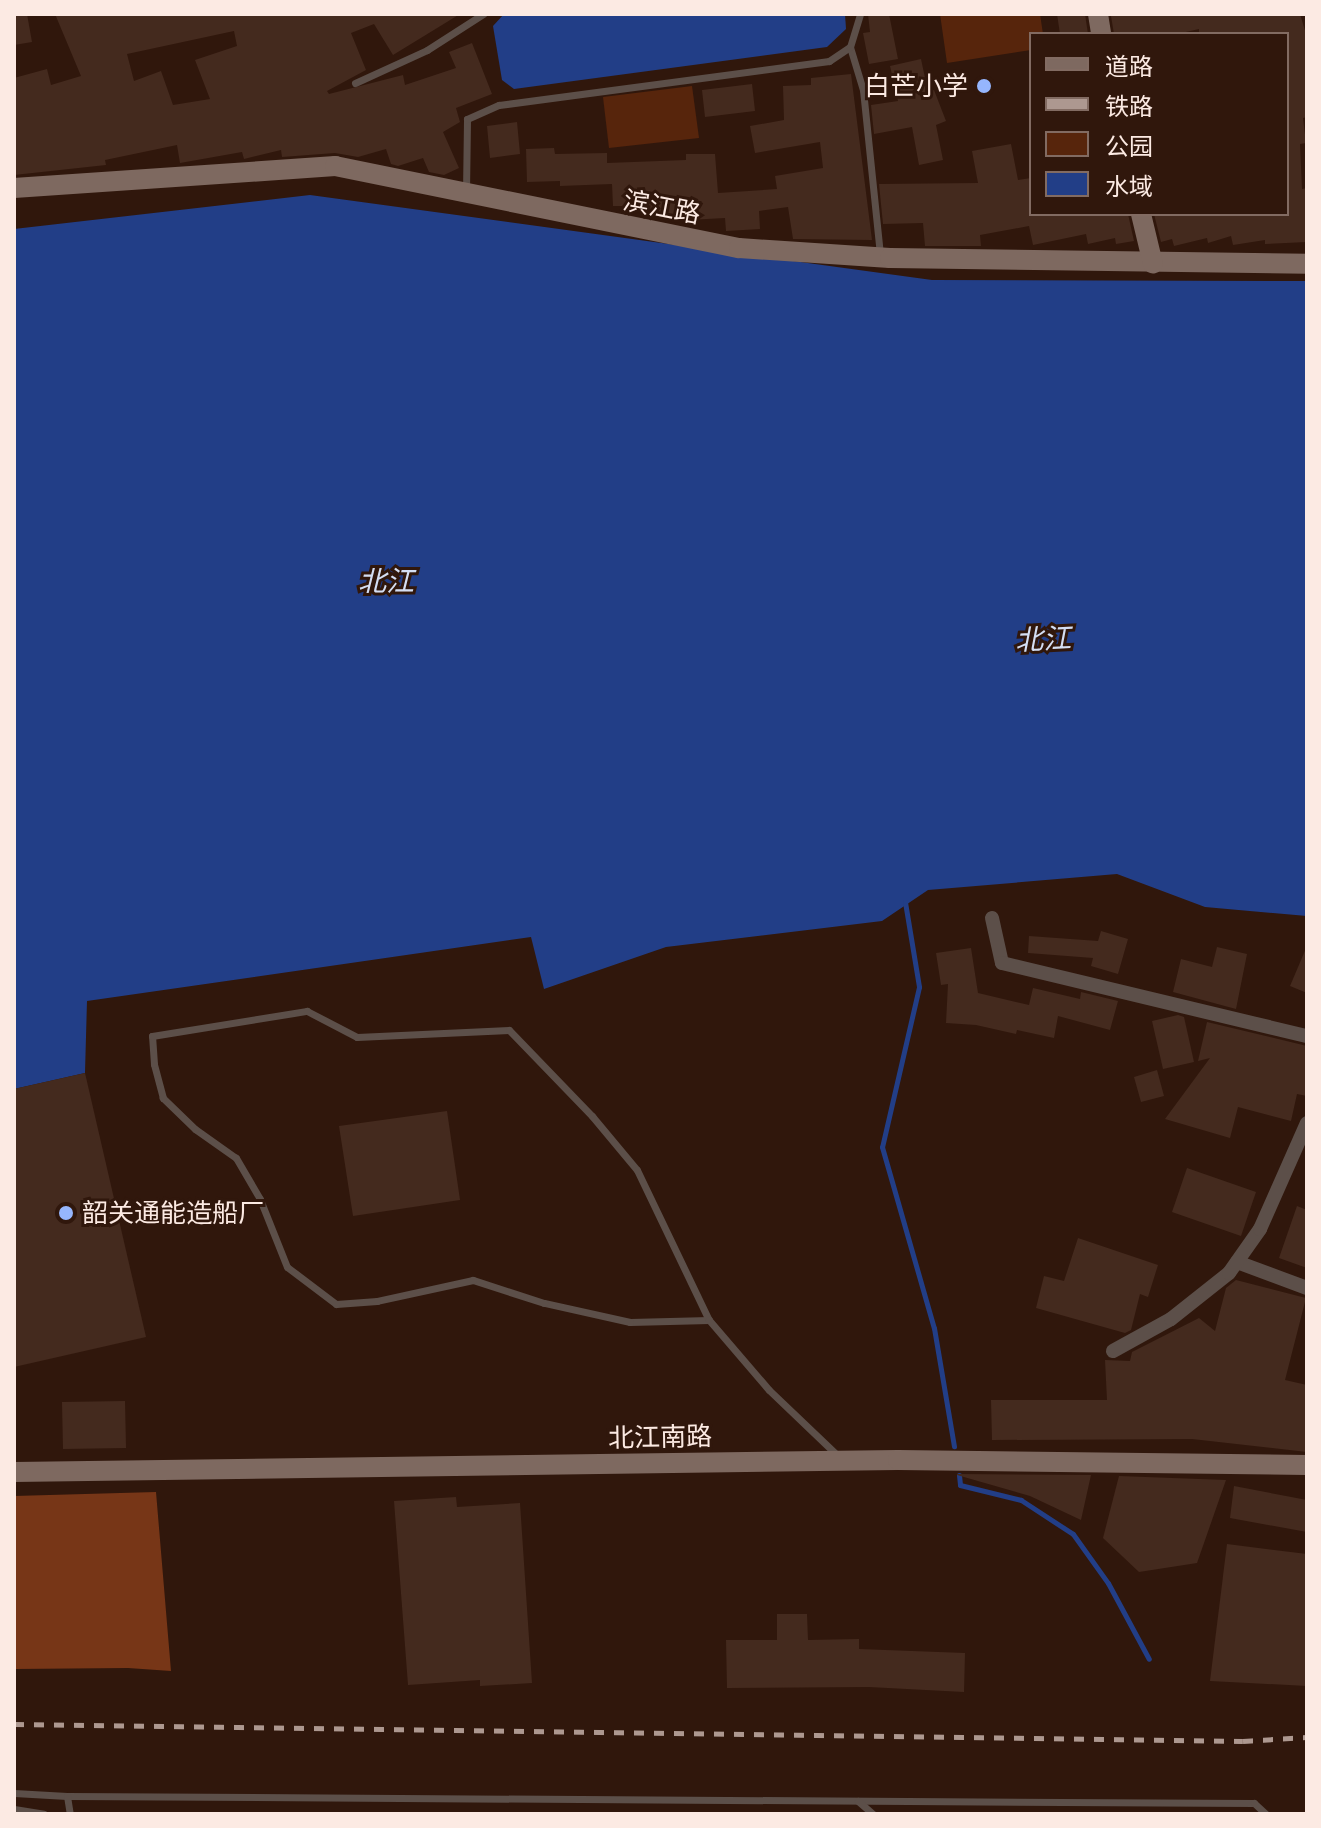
<!DOCTYPE html>
<meta charset="utf-8">
<style>
body{margin:0}
#map{position:relative;width:1321px;height:1828px;overflow:hidden;background:#30170c;font-family:Lato,"Noto Sans SC",sans-serif}
div>[style]{position:absolute}
.green>*{inset:0;background:#57250c}
.forest>*{inset:0;background:#773617}
.water>*{inset:0;background:#223e87}
.stream>*{height:5px;margin:-2.5px;padding:0 2.5px;transform-origin:2.5px;border-radius:2.5px;background:#223e87}
.building>*{inset:0;background:#442a1e}
.lane>*{height:7px;margin:-3.5px;padding:0 3.5px;transform-origin:3.5px;border-radius:3.5px;background:#5c4f49}
.street>*{height:14px;margin:-7px;padding:0 7px;transform-origin:7px;border-radius:7px;background:#5c4f49}
.secondary>*{height:20px;margin:-10px;padding:0 10px;transform-origin:10px;border-radius:10px;background:#7e6960}
.rail>*{height:5px;margin-top:-2.5px;transform-origin:0;background:repeating-linear-gradient(90deg,#ad9890 0 10px,transparent 0 20px)}
.dots>*{width:22px;height:22px;translate:-50% -50%;box-sizing:border-box;border:4px solid #30170c;border-radius:50%}
span{translate:-50% -50%;white-space:nowrap;text-align:center;line-height:1.15;-webkit-text-stroke:6px #30170c;paint-order:stroke}
.poi-label{font-size:26px;color:#fceae3}
.right{translate:-100% -50%;text-align:right}
.left{translate:0 -50%;text-align:left}
.street-label{font-size:26px;color:#fceae3}
.water-label{font-size:28px;color:#d4def3;font-style:italic}
.frame{position:absolute;inset:0;border:16px solid #fceae3;pointer-events:none}
.legend{position:absolute;left:1029px;top:32px;width:260px;height:184px;box-sizing:border-box;background:#30170c;border:2px solid #826b62;margin:0;padding:10px 14px;list-style:none;font-size:24px;color:#fceae3}
.legend li{display:flex;align-items:center;gap:16px;height:40px}
.legend b{width:40px;border:2px solid #826b62}
</style>
<div id="map">
<div class="green">
<div style="clip-path:polygon(940px 14px,1040px 14px,1043px 34px,1031px 34px,1031px 50px,947px 63px)"></div>
<div style="clip-path:polygon(692px 86px,699px 138px,609px 148px,603px 97px)"></div>
</div>
<div class="forest">
<div style="clip-path:polygon(156px 1492px,171px 1671px,128px 1668px,14px 1669px,14px 1496px)"></div>
</div>
<div class="water">
<div style="clip-path:polygon(504px 14px,845px 14px,846px 29px,827px 47px,514px 89px,502px 80px,493px 26px)"></div>
<div style="clip-path:polygon(310px 195px,932px 280px,1307px 281px,1307px 916px,1205px 907px,1117px 874px,928px 890px,882px 921px,666px 947px,544px 989px,531px 937px,87px 1001px,85px 1073px,14px 1089px,14px 229px)"></div>
</div>
<div class="stream">
<div style="left:905px;top:902px;width:86px;rotate:80.6deg"></div>
<div style="left:919px;top:987px;width:164px;rotate:103deg"></div>
<div style="left:882px;top:1147px;width:188px;rotate:74deg"></div>
<div style="left:934px;top:1328px;width:120px;rotate:80.4deg"></div>
<div style="left:959px;top:1475px;width:10px;rotate:84deg"></div>
<div style="left:960px;top:1485px;width:63px;rotate:13.8deg"></div>
<div style="left:1021px;top:1500px;width:62px;rotate:33.2deg"></div>
<div style="left:1073px;top:1534px;width:60px;rotate:54.5deg"></div>
<div style="left:1108px;top:1583px;width:86px;rotate:61.7deg"></div>
</div>
<div class="building">
<div style="clip-path:polygon(14px 14px,27px 14px,32px 42px,14px 45px)"></div>
<div style="clip-path:polygon(evenodd,55px 14px,460px 14px,393px 55px,374px 24px,351px 33px,366px 70px,327px 91px,329px 94px,403px 75px,405px 85px,456px 68px,449px 52px,472px 43px,492px 94px,456px 108px,460px 122px,443px 132px,459px 168px,444px 175px,429px 172px,423px 158px,398px 166px,391px 164px,386px 149px,358px 157px,335px 153px,282px 157px,281px 150px,244px 159px,242px 152px,180px 163px,177px 145px,105px 160px,106px 165px,14px 175px,14px 78px,47px 69px,51px 85px,81px 76px,55px 14px,234px 31px,237px 46px,195px 60px,210px 99px,173px 105px,161px 71px,134px 81px,127px 54px,234px 31px)"></div>
<div style="clip-path:polygon(868px 14px,889px 14px,898px 59px,869px 64px,863px 33px,870px 32px)"></div>
<div style="clip-path:polygon(1057px 14px,1085px 14px,1088px 34px,1060px 34px)"></div>
<div style="clip-path:polygon(1119px 14px,1300px 14px,1307px 37px,1307px 117px,1303px 118px,1306px 143px,1300px 144px,1302px 189px,1307px 188px,1307px 242px,1265px 244px,1265px 240px,1233px 245px,1231px 236px,1208px 243px,1207px 238px,1174px 246px,1172px 239px,1161px 242px,1154px 214px,1287px 214px,1287px 34px,1199px 34px,1199px 29px,1177px 34px,1114px 34px,1111px 16px)"></div>
<div style="clip-path:polygon(921px 59px,928px 92px,934px 90px,946px 121px,936px 125px,943px 160px,919px 165px,912px 127px,874px 134px,871px 105px,898px 101px,890px 66px)"></div>
<div style="clip-path:polygon(851px 74px,872px 240px,793px 239px,788px 207px,759px 211px,760px 229px,726px 231px,725px 218px,670px 221px,645px 216px,644px 206px,613px 206px,612px 184px,560px 186px,560px 181px,527px 182px,526px 149px,554px 148px,555px 154px,607px 153px,607px 163px,686px 160px,686px 154px,715px 154px,718px 193px,777px 189px,775px 176px,823px 168px,820px 142px,755px 153px,750px 126px,784px 120px,783px 86px,811px 85px,811px 78px)"></div>
<div style="clip-path:polygon(752px 84px,755px 111px,705px 117px,702px 90px)"></div>
<div style="clip-path:polygon(517px 122px,520px 154px,490px 158px,487px 126px)"></div>
<div style="clip-path:polygon(1011px 144px,1018px 180px,1031px 178px,1031px 214px,1128px 214px,1134px 241px,1116px 244px,1115px 238px,1088px 244px,1086px 234px,1033px 245px,1029px 226px,980px 235px,981px 246px,925px 246px,923px 223px,883px 224px,879px 184px,978px 183px,972px 151px)"></div>
<div style="clip-path:polygon(1101px 931px,1128px 939px,1118px 974px,1091px 966px,1093px 958px,1028px 953px,1029px 936px,1098px 941px)"></div>
<div style="clip-path:polygon(1307px 946px,1307px 993px,1290px 986px)"></div>
<div style="clip-path:polygon(1217px 947px,1247px 954px,1236px 1009px,1173px 992px,1181px 959px,1212px 967px)"></div>
<div style="clip-path:polygon(971px 948px,978px 993px,1029px 1005px,1033px 988px,1080px 999px,1081px 992px,1118px 1001px,1110px 1030px,1058px 1016px,1054px 1038px,1017px 1030px,1016px 1034px,976px 1025px,946px 1023px,948px 984px,941px 985px,936px 953px)"></div>
<div style="clip-path:polygon(1178px 1015px,1184px 1017px,1194px 1062px,1163px 1069px,1152px 1021px)"></div>
<div style="clip-path:polygon(1207px 1022px,1307px 1046px,1307px 1096px,1297px 1094px,1291px 1121px,1238px 1107px,1230px 1138px,1165px 1119px,1210px 1058px,1198px 1061px)"></div>
<div style="clip-path:polygon(1157px 1070px,1164px 1096px,1141px 1102px,1134px 1077px)"></div>
<div style="clip-path:polygon(85px 1073px,146px 1337px,14px 1367px,14px 1089px)"></div>
<div style="clip-path:polygon(447px 1111px,460px 1200px,353px 1216px,339px 1126px)"></div>
<div style="clip-path:polygon(1187px 1168px,1256px 1192px,1241px 1236px,1172px 1212px)"></div>
<div style="clip-path:polygon(1297px 1206px,1307px 1210px,1307px 1268px,1279px 1258px)"></div>
<div style="clip-path:polygon(1078px 1238px,1158px 1265px,1148px 1297px,1140px 1294px,1131px 1330px,1125px 1333px,1036px 1308px,1044px 1276px,1064px 1281px)"></div>
<div style="clip-path:polygon(1236px 1280px,1306px 1298px,1285px 1380px,1307px 1385px,1307px 1452px,1192px 1439px,992px 1440px,991px 1400px,1107px 1400px,1105px 1360px,1130px 1361px,1132px 1352px,1199px 1318px,1215px 1331px,1226px 1288px)"></div>
<div style="clip-path:polygon(125px 1401px,126px 1448px,63px 1449px,62px 1402px)"></div>
<div style="clip-path:polygon(957px 1475px,957px 1474px,1091px 1475px,1081px 1520px,1030px 1496px)"></div>
<div style="clip-path:polygon(1119px 1476px,1226px 1480px,1197px 1563px,1139px 1572px,1103px 1538px)"></div>
<div style="clip-path:polygon(1234px 1486px,1307px 1500px,1307px 1532px,1230px 1518px)"></div>
<div style="clip-path:polygon(456px 1497px,457px 1507px,520px 1503px,532px 1683px,480px 1686px,480px 1680px,408px 1685px,394px 1501px)"></div>
<div style="clip-path:polygon(1227px 1544px,1307px 1554px,1307px 1686px,1210px 1681px)"></div>
<div style="clip-path:polygon(777px 1614px,807px 1614px,808px 1640px,859px 1639px,859px 1649px,965px 1653px,964px 1692px,869px 1687px,727px 1688px,726px 1640px,777px 1640px)"></div>
</div>
<div class="lane">
<div style="left:850px;top:47px;width:45px;rotate:73.2deg"></div>
<div style="left:863px;top:90px;width:166px;rotate:84.1deg"></div>
<div style="left:355px;top:83px;width:79px;rotate:-24.6deg"></div>
<div style="left:427px;top:50px;width:67px;rotate:-32.7deg"></div>
<div style="left:466px;top:192px;width:73px;rotate:-89.2deg"></div>
<div style="left:467px;top:119px;width:35px;rotate:-24deg"></div>
<div style="left:499px;top:105px;width:333px;rotate:-7.6deg"></div>
<div style="left:829px;top:61px;width:25px;rotate:-34deg"></div>
<div style="left:850px;top:47px;width:34px;rotate:-73deg"></div>
<div style="left:709px;top:1320px;width:79px;rotate:178.5deg"></div>
<div style="left:630px;top:1322px;width:88px;rotate:-167.5deg"></div>
<div style="left:544px;top:1303px;width:75px;rotate:-162.1deg"></div>
<div style="left:473px;top:1280px;width:98px;rotate:167.7deg"></div>
<div style="left:377px;top:1301px;width:41px;rotate:175.8deg"></div>
<div style="left:336px;top:1304px;width:61px;rotate:-142.9deg"></div>
<div style="left:287px;top:1267px;width:73px;rotate:-111.7deg"></div>
<div style="left:260px;top:1199px;width:48px;rotate:-120.3deg"></div>
<div style="left:236px;top:1158px;width:50px;rotate:-144.7deg"></div>
<div style="left:195px;top:1129px;width:45px;rotate:-135.9deg"></div>
<div style="left:163px;top:1098px;width:35px;rotate:-105deg"></div>
<div style="left:154px;top:1064px;width:28px;rotate:-94deg"></div>
<div style="left:152px;top:1036px;width:157px;rotate:-9.2deg"></div>
<div style="left:307px;top:1011px;width:56px;rotate:27.5deg"></div>
<div style="left:357px;top:1037px;width:152px;rotate:-2.6deg"></div>
<div style="left:509px;top:1030px;width:120px;rotate:46deg"></div>
<div style="left:592px;top:1116px;width:70px;rotate:50.2deg"></div>
<div style="left:637px;top:1170px;width:166px;rotate:64.4deg"></div>
<div style="left:709px;top:1320px;width:92px;rotate:49.4deg"></div>
<div style="left:769px;top:1390px;width:95px;rotate:43.7deg"></div>
<div style="left:14px;top:1793px;width:53px;rotate:3.2deg"></div>
<div style="left:67px;top:1796px;width:1187px;rotate:0.34deg"></div>
<div style="left:1254px;top:1803px;width:16px;rotate:43deg"></div>
<div style="left:67px;top:1796px;width:18px;rotate:81deg"></div>
<div style="left:858px;top:1801px;width:20px;rotate:41deg"></div>
<div style="left:14px;top:1809px;width:30px;rotate:9deg"></div>
</div>
<div class="street">
<div style="left:992px;top:918px;width:46px;rotate:77.5deg"></div>
<div style="left:1002px;top:963px;width:314px;rotate:13.5deg"></div>
<div style="left:1237px;top:1262px;width:75px;rotate:20.4deg"></div>
<div style="left:1113px;top:1351px;width:66px;rotate:-28.9deg"></div>
<div style="left:1171px;top:1319px;width:74px;rotate:-38.4deg"></div>
<div style="left:1229px;top:1273px;width:54px;rotate:-54.8deg"></div>
<div style="left:1260px;top:1229px;width:116px;rotate:-66.1deg"></div>
</div>
<div class="secondary">
<div style="left:1098px;top:14px;width:20px;rotate:81deg"></div>
<div style="left:14px;top:188px;width:322px;rotate:-3.9deg"></div>
<div style="left:335px;top:166px;width:412px;rotate:11.5deg"></div>
<div style="left:739px;top:248px;width:151px;rotate:3.8deg"></div>
<div style="left:890px;top:258px;width:417px;rotate:0.8deg"></div>
<div style="left:1141px;top:214px;width:51px;rotate:76.5deg"></div>
<div style="left:14px;top:1472px;width:884px;rotate:-0.78deg"></div>
<div style="left:898px;top:1460px;width:409px;rotate:0.7deg"></div>
</div>
<div class="rail">
<div style="left:14px;top:1724px;width:1229px;rotate:0.79deg"></div>
<div style="left:1243px;top:1741px;width:64px;rotate:-3.6deg"></div>
</div>
<div class="dots">
<div style="left:984px;top:86px;background:#96b6fd"></div>
<div style="left:66px;top:1213px;background:#96b6fd"></div>
</div>
<div class="poi-label">
<span class="right" style="left:968px;top:86px">白芒小学</span>
<span class="left" style="left:82px;top:1213px">韶关通能造船厂</span>
</div>
<div class="street-label">
<span style="left:662px;top:207px;rotate:11deg">滨江路</span>
<span style="left:660px;top:1437px;rotate:-1deg">北江南路</span>
</div>
<div class="water-label">
<span style="left:386px;top:580px">北江</span>
<span style="left:1043px;top:638px;rotate:-3deg">北江</span>
</div>
<div class="frame"></div>
<ul class="legend">
<li><b style="height:10px;background:#7e6960"></b>道路</li>
<li><b style="height:10px;background:#ad9890"></b>铁路</li>
<li><b style="height:22px;background:#57250c"></b>公园</li>
<li><b style="height:22px;background:#223e87"></b>水域</li>
</ul>
</div>
